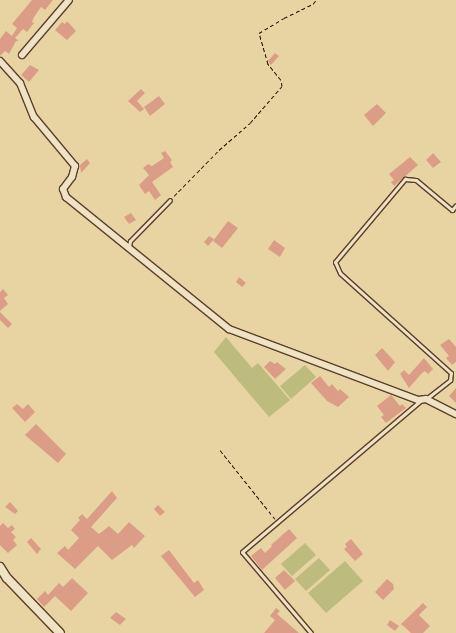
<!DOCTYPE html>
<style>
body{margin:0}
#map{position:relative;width:456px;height:633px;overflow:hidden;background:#e8d4a2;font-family:"IM FELL English",serif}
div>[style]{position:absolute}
.green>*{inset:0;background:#bebb7f}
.building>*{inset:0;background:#dc9d87}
.path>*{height:1px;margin-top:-0.5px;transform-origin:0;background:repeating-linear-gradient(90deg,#290e05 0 4px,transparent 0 6.5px)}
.roads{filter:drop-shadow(1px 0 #59402c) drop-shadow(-1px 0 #59402c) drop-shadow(0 1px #59402c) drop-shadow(0 -1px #59402c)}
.service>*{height:3px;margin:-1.5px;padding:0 1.5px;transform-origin:1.5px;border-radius:1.5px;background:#f0e3c3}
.minor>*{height:6px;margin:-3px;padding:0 3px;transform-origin:3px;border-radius:3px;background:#f0e3c3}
.tertiary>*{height:8px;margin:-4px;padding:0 4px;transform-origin:4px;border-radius:4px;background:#f0e3c3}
span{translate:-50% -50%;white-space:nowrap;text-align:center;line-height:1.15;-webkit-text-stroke:4.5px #f0e3c3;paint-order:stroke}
</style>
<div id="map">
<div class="green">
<div style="clip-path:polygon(226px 337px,252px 368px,258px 363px,290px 400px,269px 417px,214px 352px)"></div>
<div style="clip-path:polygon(305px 365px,316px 377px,291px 399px,280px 386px)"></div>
<div style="clip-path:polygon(305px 543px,316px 555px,292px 576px,281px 564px)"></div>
<div style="clip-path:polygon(319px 558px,330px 570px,306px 591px,295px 579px)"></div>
<div style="clip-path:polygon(345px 561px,363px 581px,326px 613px,308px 593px)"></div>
</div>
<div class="building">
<div style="clip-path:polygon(32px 0,53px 0,45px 10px,41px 7px,34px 17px,32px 22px,34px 23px,27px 32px,23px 29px,15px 38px,19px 41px,16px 41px,9px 54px,5px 51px,0 56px,0 39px,6px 31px,12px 36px,17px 28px,12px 24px)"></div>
<div style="clip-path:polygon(67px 21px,76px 31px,67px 40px,55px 30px,62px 22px,65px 24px)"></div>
<div style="clip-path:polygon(275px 53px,279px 56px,271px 65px,268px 61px)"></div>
<div style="clip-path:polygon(30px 65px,39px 70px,29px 82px,21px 75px)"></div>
<div style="clip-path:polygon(141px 89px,145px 93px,137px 101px,144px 109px,140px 112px,128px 101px)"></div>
<div style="clip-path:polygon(159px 96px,165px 104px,150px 116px,144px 107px)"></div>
<div style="clip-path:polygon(377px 104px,386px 113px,373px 126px,364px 115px)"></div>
<div style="clip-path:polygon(165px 151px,172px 160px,170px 162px,173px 167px,152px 182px,161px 195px,155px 200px,149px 191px,145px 194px,139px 185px,149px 175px,143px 168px,148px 164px,152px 166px,164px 158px,161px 153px)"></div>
<div style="clip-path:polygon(433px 153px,441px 162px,433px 168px,426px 160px)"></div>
<div style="clip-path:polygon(410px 157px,418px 165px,394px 186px,391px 182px,394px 180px,389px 174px)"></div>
<div style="clip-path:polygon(87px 159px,90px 163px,81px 173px,80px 165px)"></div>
<div style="clip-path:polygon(131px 213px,136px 220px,129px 224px,124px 217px)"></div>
<div style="clip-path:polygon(228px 221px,238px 228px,222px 248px,213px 241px)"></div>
<div style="clip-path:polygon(209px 236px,214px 239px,208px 246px,204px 242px)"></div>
<div style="clip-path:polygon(274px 240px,285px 248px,280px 257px,268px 249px)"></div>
<div style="clip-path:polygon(239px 277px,246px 283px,242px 287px,236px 282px)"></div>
<div style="clip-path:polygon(3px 289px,8px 295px,4px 298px,8px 304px,0 311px,0 292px)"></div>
<div style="clip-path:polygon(0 312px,12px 324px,8px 328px,0 320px)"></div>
<div style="clip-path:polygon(449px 339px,456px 347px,456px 362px,452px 365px,446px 358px,449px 356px,440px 345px)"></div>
<div style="clip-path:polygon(382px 348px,395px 362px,388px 371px,375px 355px)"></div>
<div style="clip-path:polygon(424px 358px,433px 369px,428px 374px,425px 371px,422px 373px,409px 388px,400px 374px,404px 370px,409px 375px)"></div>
<div style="clip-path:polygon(270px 361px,275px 364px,277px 362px,286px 369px,275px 379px,264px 367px)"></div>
<div style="clip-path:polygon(320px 376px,329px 387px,332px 384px,338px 391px,340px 389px,349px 397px,338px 407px,327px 401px,311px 383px)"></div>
<div style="clip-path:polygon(456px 388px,456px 403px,449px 396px)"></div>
<div style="clip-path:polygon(391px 395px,400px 406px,402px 404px,406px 408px,386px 423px,381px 417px,384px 415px,377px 406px)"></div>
<div style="clip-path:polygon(17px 404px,23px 409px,28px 404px,35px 412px,25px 422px,12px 408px)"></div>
<div style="clip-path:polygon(36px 424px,66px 454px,58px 463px,25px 435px)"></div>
<div style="clip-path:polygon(112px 491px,117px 498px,91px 527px,99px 534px,109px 526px,118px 534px,129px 522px,145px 536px,134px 548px,132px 545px,112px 560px,98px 546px,75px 569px,57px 553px,65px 546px,68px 550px,79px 538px,71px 530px,80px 520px,78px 518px,82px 514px,87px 519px)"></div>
<div style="clip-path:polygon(10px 502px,18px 511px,15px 514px,5px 507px)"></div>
<div style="clip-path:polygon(158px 505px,165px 512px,160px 516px,154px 509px)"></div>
<div style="clip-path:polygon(3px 523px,8px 528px,12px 525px,15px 529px,11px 532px,16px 537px,13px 540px,17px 545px,8px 553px,0 545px,0 526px)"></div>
<div style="clip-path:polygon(289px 529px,297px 538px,262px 570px,251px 556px,261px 548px,265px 553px,272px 546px,271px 545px)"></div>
<div style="clip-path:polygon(31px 538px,41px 549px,37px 554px,27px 542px)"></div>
<div style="clip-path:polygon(351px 539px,363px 554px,355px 561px,344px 549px,347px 547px,345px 544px)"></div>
<div style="clip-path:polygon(169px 550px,194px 583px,198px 580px,204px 590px,195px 597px,161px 556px)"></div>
<div style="clip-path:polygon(284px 570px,295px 581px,285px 590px,275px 578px)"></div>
<div style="clip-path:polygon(72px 578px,88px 593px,71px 611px,55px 596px,44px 607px,37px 599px,45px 591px,48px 595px,59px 583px,63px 587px)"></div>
<div style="clip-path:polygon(387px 579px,393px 584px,394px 589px,383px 600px,375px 592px)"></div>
<div style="clip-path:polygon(423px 603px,427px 607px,419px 615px,430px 626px,423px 633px,411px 633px,401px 624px)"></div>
<div style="clip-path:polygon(276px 608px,280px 611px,277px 614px,299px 633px,264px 633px,275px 620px,270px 616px)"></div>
<div style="clip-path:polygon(116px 612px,126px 619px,120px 625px,110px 618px)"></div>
<div style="clip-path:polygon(390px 620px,399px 626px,395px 631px,387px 625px)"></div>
</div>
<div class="path">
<div style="left:174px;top:196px;width:64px;rotate:-45.6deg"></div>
<div style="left:219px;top:150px;width:41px;rotate:-41.1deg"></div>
<div style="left:250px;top:123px;width:49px;rotate:-49.1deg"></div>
<div style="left:282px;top:86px;width:6px;rotate:-99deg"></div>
<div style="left:281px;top:80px;width:21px;rotate:-129deg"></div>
<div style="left:268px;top:64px;width:32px;rotate:-106deg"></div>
<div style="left:259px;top:33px;width:29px;rotate:-31deg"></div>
<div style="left:284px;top:18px;width:32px;rotate:-26deg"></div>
<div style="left:313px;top:4px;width:5px;rotate:-53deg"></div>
<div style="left:220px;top:450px;width:88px;rotate:51.4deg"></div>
</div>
<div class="roads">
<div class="service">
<div style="left:129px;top:246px;width:5px;rotate:-79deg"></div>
<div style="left:130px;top:241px;width:57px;rotate:-45.7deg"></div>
<div style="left:426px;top:399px;width:31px;rotate:-38deg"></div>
<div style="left:450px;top:380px;width:7px;rotate:-82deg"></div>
<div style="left:451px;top:373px;width:149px;rotate:-138deg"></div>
<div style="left:340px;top:273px;width:12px;rotate:-114deg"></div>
<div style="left:335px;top:262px;width:109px;rotate:-49.9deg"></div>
<div style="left:405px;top:179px;width:11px;rotate:5deg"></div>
<div style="left:416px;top:180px;width:47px;rotate:39.8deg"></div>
<div style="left:452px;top:210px;width:6px;rotate:-51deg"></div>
<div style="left:311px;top:633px;width:106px;rotate:-130.4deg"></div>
<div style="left:242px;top:552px;width:235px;rotate:-40.3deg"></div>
</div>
<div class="minor">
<div style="left:22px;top:55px;width:72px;rotate:-49.5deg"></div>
<div style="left:0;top:61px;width:30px;rotate:48deg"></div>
<div style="left:20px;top:83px;width:37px;rotate:68deg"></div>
<div style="left:34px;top:117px;width:64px;rotate:50.1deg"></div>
<div style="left:75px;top:166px;width:11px;rotate:105deg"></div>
<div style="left:72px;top:177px;width:15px;rotate:127deg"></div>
<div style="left:63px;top:189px;width:9px;rotate:69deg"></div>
<div style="left:66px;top:197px;width:210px;rotate:39deg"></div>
<div style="left:229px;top:329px;width:202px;rotate:20.6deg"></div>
<div style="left:418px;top:400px;width:8px;rotate:-7deg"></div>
<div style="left:426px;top:399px;width:34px;rotate:27deg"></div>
</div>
<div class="tertiary">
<div style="left:0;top:567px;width:13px;rotate:58deg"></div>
<div style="left:7px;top:578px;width:76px;rotate:46.1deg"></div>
</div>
</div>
</div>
